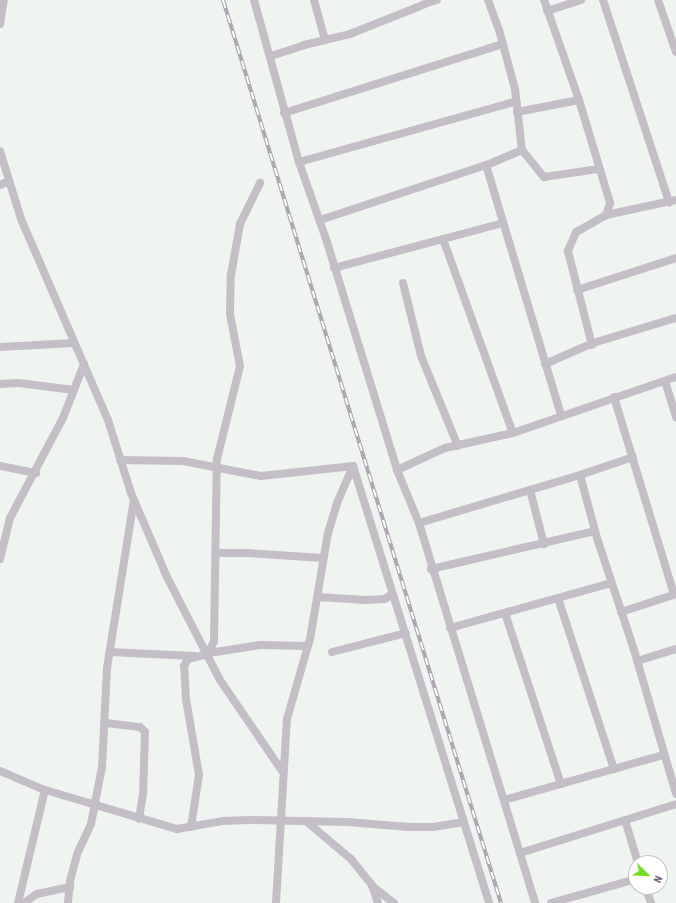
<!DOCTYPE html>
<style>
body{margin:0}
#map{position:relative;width:676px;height:903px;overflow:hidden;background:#f0f4f1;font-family:"Asap Condensed",sans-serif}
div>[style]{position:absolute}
.street>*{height:8px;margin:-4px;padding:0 4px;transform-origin:4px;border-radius:4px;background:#c4bfc6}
.rail>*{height:4px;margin-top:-2px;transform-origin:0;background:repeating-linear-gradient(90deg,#fff 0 8px,#a8a0ab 0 16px);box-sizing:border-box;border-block:1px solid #a8a0ab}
span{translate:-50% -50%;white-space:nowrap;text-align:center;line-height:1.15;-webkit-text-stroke:4px #fff;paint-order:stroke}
.north{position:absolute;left:628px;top:855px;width:40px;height:40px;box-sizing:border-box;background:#fff;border:1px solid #c9c1cc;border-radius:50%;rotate:113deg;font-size:11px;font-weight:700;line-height:16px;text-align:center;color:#796480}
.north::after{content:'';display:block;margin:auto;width:14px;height:18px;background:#78dc27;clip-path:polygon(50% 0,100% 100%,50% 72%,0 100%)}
</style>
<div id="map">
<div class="street">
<div style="left:254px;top:0;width:168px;rotate:74.5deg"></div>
<div style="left:299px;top:162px;width:85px;rotate:70.7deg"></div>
<div style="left:327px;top:242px;width:239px;rotate:72.9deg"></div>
<div style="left:397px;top:470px;width:57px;rotate:67.5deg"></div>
<div style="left:419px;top:523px;width:397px;rotate:73deg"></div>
<div style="left:314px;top:0;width:41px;rotate:74.6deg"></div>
<div style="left:488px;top:0;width:32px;rotate:70deg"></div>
<div style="left:499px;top:30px;width:61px;rotate:74.8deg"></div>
<div style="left:515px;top:89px;width:61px;rotate:83.5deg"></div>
<div style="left:522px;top:150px;width:39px;rotate:157deg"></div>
<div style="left:486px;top:165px;width:261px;rotate:73.3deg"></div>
<div style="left:544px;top:0;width:106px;rotate:70.7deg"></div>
<div style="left:603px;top:0;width:213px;rotate:71.9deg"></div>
<div style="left:658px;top:0;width:55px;rotate:70.9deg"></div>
<div style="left:429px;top:2px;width:8px;rotate:-14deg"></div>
<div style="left:547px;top:11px;width:36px;rotate:-18deg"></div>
<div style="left:0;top:24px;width:24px;rotate:-81deg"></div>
<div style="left:271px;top:56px;width:35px;rotate:-18deg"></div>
<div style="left:304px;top:45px;width:47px;rotate:-13.4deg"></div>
<div style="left:350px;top:34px;width:73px;rotate:-21.7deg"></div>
<div style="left:418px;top:7px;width:12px;rotate:-24deg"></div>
<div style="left:429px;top:2px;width:2px;rotate:-117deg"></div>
<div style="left:517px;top:112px;width:63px;rotate:-11deg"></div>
<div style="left:579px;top:100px;width:108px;rotate:73.2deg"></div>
<div style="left:610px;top:203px;width:13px;rotate:108deg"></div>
<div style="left:606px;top:215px;width:34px;rotate:150deg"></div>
<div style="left:576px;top:232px;width:21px;rotate:113deg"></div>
<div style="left:568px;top:251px;width:97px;rotate:75.7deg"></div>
<div style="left:284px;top:113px;width:230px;rotate:-17.5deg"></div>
<div style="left:522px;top:150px;width:35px;rotate:51deg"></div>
<div style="left:544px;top:177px;width:56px;rotate:-8.3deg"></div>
<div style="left:0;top:151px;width:71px;rotate:72.8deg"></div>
<div style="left:21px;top:219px;width:219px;rotate:66.6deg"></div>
<div style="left:108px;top:420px;width:77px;rotate:72.5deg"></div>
<div style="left:131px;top:493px;width:91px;rotate:66.8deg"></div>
<div style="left:167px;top:577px;width:116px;rotate:62.8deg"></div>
<div style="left:220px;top:680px;width:110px;rotate:55.7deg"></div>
<div style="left:299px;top:162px;width:226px;rotate:-15.6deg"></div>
<div style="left:0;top:185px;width:10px;rotate:-24deg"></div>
<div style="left:606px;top:215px;width:72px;rotate:-12.1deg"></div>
<div style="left:320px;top:220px;width:175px;rotate:-18.3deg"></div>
<div style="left:443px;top:239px;width:206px;rotate:70.2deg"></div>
<div style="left:334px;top:268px;width:175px;rotate:-14.9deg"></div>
<div style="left:403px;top:283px;width:75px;rotate:76.1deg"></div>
<div style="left:421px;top:356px;width:97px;rotate:67.7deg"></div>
<div style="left:577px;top:290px;width:104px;rotate:-17.9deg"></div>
<div style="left:0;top:347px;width:74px;rotate:-3.1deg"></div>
<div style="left:545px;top:364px;width:52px;rotate:-23.6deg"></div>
<div style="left:593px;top:343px;width:87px;rotate:-16.8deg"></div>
<div style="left:665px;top:381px;width:38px;rotate:73deg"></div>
<div style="left:0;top:384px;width:19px;rotate:-3deg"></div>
<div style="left:19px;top:383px;width:55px;rotate:7.3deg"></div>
<div style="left:614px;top:397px;width:206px;rotate:73.1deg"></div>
<div style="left:120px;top:460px;width:63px;rotate:0.9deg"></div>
<div style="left:183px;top:461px;width:79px;rotate:10.9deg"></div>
<div style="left:261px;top:476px;width:93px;rotate:-6.2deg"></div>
<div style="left:0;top:466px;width:37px;rotate:11deg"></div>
<div style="left:353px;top:466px;width:458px;rotate:72.7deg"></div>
<div style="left:397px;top:470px;width:53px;rotate:-24.6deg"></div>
<div style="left:445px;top:448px;width:70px;rotate:-12.4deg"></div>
<div style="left:513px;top:433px;width:172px;rotate:-19deg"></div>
<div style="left:580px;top:475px;width:56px;rotate:-18.8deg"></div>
<div style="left:530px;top:490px;width:56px;rotate:75.5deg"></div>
<div style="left:419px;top:523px;width:168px;rotate:-16.6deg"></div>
<div style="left:580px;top:475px;width:65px;rotate:74.9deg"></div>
<div style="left:597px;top:538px;width:118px;rotate:71.7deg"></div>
<div style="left:634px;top:650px;width:150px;rotate:73.7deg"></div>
<div style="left:215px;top:553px;width:32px"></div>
<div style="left:247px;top:553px;width:76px;rotate:3.8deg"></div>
<div style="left:0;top:559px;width:42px;rotate:-76.3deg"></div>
<div style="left:10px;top:518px;width:113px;rotate:-62.1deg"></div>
<div style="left:63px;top:418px;width:58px;rotate:-68.7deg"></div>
<div style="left:431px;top:569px;width:168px;rotate:-13deg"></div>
<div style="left:318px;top:597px;width:48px;rotate:3.6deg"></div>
<div style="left:366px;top:600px;width:19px;rotate:-3deg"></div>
<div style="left:385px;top:599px;width:9px;rotate:-36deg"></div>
<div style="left:558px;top:598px;width:180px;rotate:71.9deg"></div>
<div style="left:621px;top:612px;width:58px;rotate:-18.1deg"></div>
<div style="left:505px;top:613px;width:180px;rotate:71.9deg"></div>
<div style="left:450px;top:628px;width:167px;rotate:-15.6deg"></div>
<div style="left:110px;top:652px;width:84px;rotate:2.7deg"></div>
<div style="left:332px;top:652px;width:76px;rotate:-14.4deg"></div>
<div style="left:209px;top:653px;width:52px;rotate:-8.9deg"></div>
<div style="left:260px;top:645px;width:48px;rotate:1.2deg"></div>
<div style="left:637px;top:661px;width:41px;rotate:-17.1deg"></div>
<div style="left:106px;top:723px;width:34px;rotate:7deg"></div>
<div style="left:140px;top:727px;width:7px;rotate:45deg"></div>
<div style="left:145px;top:732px;width:62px;rotate:91.8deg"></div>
<div style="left:143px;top:794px;width:25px;rotate:99deg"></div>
<div style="left:0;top:771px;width:46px;rotate:23.2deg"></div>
<div style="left:42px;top:789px;width:141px;rotate:16.5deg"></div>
<div style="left:177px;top:829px;width:47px;rotate:-9.9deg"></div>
<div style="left:223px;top:821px;width:26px;rotate:-2deg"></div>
<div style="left:249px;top:820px;width:98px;rotate:1.2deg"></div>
<div style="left:347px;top:822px;width:62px;rotate:4.6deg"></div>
<div style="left:409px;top:827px;width:24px"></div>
<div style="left:433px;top:827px;width:30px;rotate:-9deg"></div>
<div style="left:504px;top:800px;width:165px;rotate:-15.8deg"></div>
<div style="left:625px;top:820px;width:45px;rotate:73.2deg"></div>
<div style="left:307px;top:822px;width:57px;rotate:40.1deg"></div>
<div style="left:351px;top:859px;width:33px;rotate:51deg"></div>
<div style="left:372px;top:885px;width:19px;rotate:72deg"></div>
<div style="left:191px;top:827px;width:53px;rotate:-81.3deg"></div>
<div style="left:199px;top:775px;width:77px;rotate:-99.7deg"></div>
<div style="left:186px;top:699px;width:33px;rotate:-93deg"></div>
<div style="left:184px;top:666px;width:8px;rotate:-60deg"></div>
<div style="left:188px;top:659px;width:21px;rotate:-14deg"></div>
<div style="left:208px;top:654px;width:14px;rotate:-65deg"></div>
<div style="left:214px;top:641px;width:182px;rotate:-89.1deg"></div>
<div style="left:217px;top:459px;width:96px;rotate:-76.1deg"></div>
<div style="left:240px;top:366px;width:53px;rotate:-100.9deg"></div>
<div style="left:230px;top:314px;width:39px;rotate:-89deg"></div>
<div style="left:231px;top:275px;width:52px;rotate:-80deg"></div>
<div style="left:240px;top:224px;width:46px;rotate:-64deg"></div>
<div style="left:520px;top:853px;width:164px;rotate:-17.4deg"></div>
<div style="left:372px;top:886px;width:28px;rotate:38deg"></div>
<div style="left:645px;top:887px;width:17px;rotate:69deg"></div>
<div style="left:18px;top:903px;width:116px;rotate:-76.6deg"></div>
<div style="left:24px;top:903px;width:16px;rotate:-35deg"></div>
<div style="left:37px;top:894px;width:34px;rotate:-12deg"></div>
<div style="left:68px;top:903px;width:22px;rotate:-85deg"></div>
<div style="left:70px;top:881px;width:30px;rotate:-75deg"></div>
<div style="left:78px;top:852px;width:31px;rotate:-65deg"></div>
<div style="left:91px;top:824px;width:58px;rotate:-79.1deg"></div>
<div style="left:102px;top:767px;width:99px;rotate:-87.1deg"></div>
<div style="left:107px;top:668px;width:170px;rotate:-80.9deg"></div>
<div style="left:276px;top:903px;width:184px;rotate:-86.6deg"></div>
<div style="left:287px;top:719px;width:83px;rotate:-74deg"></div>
<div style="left:310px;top:639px;width:108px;rotate:-80.4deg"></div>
<div style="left:328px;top:533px;width:31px;rotate:-73deg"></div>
<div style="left:337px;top:503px;width:40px;rotate:-66.6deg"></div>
<div style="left:551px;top:903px;width:88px;rotate:-15.8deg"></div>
</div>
<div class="rail">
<div style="left:223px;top:0;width:945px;rotate:72.89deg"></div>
</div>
<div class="north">N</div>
</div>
